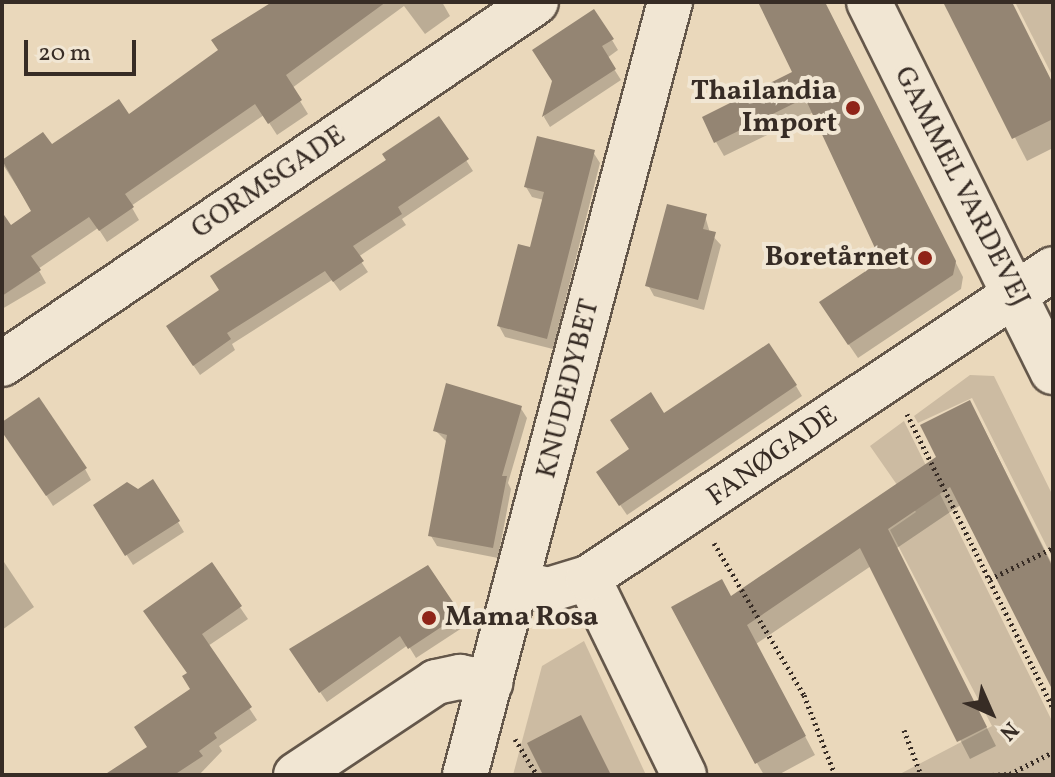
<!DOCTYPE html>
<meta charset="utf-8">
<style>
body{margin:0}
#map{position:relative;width:1055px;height:777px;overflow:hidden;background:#ead8bb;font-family:Vollkorn,serif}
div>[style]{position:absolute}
.green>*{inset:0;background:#ccbba2}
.shadow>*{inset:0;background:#0003}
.building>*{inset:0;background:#948573}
.path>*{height:5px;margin-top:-2.5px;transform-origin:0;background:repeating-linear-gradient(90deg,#372c25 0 2px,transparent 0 6px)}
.roads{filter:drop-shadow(2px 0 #64574a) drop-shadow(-2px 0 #64574a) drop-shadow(0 2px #64574a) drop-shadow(0 -2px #64574a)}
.minor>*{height:44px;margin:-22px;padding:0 22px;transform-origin:22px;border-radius:22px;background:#f1e6d3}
.dots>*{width:22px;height:22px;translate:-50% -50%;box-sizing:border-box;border:4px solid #f1e6d3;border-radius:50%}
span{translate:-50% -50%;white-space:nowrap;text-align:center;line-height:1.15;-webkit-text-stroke:8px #f1e6d3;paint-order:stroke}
.poi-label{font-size:28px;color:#372c25;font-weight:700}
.right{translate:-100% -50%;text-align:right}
.left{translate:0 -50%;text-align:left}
.street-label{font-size:28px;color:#372c25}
.frame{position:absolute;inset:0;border:4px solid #372c25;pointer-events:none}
.north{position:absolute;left:951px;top:673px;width:80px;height:80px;-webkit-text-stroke:6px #f1e6d3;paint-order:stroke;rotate:135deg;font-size:22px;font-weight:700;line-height:32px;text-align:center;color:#372c25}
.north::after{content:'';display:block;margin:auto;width:28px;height:36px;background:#372c25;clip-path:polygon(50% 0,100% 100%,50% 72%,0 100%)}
.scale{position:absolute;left:24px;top:40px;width:112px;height:36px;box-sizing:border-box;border:4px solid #372c25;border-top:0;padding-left:10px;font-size:24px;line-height:28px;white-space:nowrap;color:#372c25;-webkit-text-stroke:6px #f1e6d3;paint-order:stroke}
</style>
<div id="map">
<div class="green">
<div style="clip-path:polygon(1015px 2px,1053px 2px,1053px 77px)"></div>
<div style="clip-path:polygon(970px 375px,994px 376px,1053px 496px,1053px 559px,972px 398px,918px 423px,914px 416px)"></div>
<div style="clip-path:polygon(904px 421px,1053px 723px,1053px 775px,898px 775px,992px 726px,890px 530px,916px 512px,870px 446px)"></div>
<div style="clip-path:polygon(584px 641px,646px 775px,513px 775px,542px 666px)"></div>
</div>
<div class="shadow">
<div style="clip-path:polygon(273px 2px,442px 2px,450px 16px,425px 34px,404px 6px,292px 88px,308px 114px,277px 135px,264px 115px,131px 206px,139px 220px,107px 242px,98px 228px,38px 269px,46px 283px,2px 309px,2px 233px,33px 212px,2px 163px,43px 135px,51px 147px,129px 117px,220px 51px)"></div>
<div style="clip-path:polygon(760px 2px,824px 2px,963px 277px,961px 289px,858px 358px,830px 317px,884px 261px,814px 112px,724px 156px,716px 142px,794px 72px)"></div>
<div style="clip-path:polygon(945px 2px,1011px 2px,1053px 84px,1053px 148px,1027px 161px)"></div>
<div style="clip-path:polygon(612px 40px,618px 50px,607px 58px,621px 80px,550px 127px,544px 117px,554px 82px,540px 62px)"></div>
<div style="clip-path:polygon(439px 118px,473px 171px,402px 219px,406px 225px,358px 257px,368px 272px,340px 291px,332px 280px,232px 344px,235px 350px,200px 375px,174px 337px,221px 291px)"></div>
<div style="clip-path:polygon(593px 152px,600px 163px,553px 349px,505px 337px,499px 326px,532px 249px,544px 200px,532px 197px,526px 187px)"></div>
<div style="clip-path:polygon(705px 216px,710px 233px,721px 245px,704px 310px,654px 296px,648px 285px)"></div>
<div style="clip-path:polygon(796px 386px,802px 396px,627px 515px,605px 483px,664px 416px)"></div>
<div style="clip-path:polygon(520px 407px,527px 418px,508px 483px,511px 489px,498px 558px,437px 546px,431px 536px,448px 443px,435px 430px)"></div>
<div style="clip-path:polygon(980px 421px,1053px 566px,1053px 687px,962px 504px,897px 548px,996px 746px,970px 759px,871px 566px,756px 644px,815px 755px,778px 775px,764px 775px,757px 763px,731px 598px,938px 458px)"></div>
<div style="clip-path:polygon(2px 425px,85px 469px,91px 480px,53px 506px)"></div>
<div style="clip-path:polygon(102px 516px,178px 522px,184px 532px,133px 565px)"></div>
<div style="clip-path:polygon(2px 559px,34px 607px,2px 630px)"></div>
<div style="clip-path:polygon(211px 565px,248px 619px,208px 646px,257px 720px,219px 746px,222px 751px,199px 775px,108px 775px,149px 748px,192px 690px,189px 674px)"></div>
<div style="clip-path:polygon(459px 615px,465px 626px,416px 658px,408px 645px,327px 702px,298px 660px)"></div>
</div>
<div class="building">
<div style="clip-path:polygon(272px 2px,386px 2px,286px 75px,302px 100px,268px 124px,255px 104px,125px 194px,134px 207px,99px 231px,89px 217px,31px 256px,41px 270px,2px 296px,2px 212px,11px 225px,31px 211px,2px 160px,43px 132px,52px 144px,119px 99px,129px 114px,218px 50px,211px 40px)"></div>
<div style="clip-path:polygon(758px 2px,825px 2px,956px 261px,953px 275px,848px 345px,819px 302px,881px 261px,805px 98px,714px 143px,702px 117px,792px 72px)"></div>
<div style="clip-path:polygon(943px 2px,1012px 2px,1053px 84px,1053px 119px,1012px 139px)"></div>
<div style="clip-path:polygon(594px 9px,614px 39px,602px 46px,616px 69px,542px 117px,552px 81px,532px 50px)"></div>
<div style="clip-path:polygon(439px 116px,469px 159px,398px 207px,402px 214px,353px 246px,364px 261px,333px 282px,325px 271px,227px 333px,231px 339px,193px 366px,166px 326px,219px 290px,210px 276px,386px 160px,382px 154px)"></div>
<div style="clip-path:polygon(537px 136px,595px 150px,547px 339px,497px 326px,518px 244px,530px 247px,544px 192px,524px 187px)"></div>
<div style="clip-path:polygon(667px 204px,707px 214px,703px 229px,716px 232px,698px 300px,645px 286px)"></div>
<div style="clip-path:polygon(769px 343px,797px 385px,619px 506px,596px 472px,629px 449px,610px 420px,651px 392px,664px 413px)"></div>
<div style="clip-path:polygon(446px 383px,522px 406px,502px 476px,507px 476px,493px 548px,428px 536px,447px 435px,433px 431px)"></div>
<div style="clip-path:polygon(39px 397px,87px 468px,46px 496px,2px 432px,2px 422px)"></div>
<div style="clip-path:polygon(970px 400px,1053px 568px,1053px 691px,950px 487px,888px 529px,987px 727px,957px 742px,860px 548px,747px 625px,806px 736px,755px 764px,671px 607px,722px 579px,731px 596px,936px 457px,920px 425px)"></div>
<div style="clip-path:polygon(153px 479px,180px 521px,125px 556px,93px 505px,127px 482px,138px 489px)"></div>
<div style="clip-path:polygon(212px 562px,242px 606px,202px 634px,252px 707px,214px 733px,217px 738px,199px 751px,203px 756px,174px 775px,104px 775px,147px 747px,134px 727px,190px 689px,182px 676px,187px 673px,143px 611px)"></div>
<div style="clip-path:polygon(428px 565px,461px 614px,408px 649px,400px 636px,319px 693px,289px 649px)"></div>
<div style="clip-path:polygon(581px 715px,611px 775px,543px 775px,527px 743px)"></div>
</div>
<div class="path">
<div style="left:907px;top:414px;width:328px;rotate:63.6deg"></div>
<div style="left:714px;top:543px;width:177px;rotate:59.4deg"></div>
<div style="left:804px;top:695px;width:86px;rotate:68.8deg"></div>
<div style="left:990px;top:579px;width:70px;rotate:-26.2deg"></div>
<div style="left:904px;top:730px;width:48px;rotate:69.3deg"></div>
<div style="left:515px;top:739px;width:42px;rotate:58.6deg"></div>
<div style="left:992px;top:775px;width:18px;rotate:-3deg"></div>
<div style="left:1010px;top:774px;width:48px;rotate:-27.1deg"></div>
</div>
<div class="roads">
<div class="minor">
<div style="left:869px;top:2px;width:413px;rotate:63.6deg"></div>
<div style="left:2px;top:364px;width:645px;rotate:-34.13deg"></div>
<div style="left:588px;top:578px;width:219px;rotate:64deg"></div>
<div style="left:520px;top:583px;width:29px;rotate:14deg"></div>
<div style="left:548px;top:590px;width:42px;rotate:-16.7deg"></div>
<div style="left:588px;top:578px;width:558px;rotate:-33.6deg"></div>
<div style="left:296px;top:775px;width:168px;rotate:-33.6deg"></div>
<div style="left:436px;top:682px;width:25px;rotate:-12deg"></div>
<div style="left:460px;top:677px;width:31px;rotate:11deg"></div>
<div style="left:465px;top:775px;width:800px;rotate:-75.15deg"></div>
</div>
</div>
<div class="dots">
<div style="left:853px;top:108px;background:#8f2418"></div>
<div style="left:925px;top:258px;background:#8f2418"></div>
<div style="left:429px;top:618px;background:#8f2418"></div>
</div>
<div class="poi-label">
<span class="right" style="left:837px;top:108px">Thailandia<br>Import</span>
<span class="right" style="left:909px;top:258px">Boretårnet</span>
<span class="left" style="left:445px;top:618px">Mama Rosa</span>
</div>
<div class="street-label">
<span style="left:269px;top:183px;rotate:-34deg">GORMSGADE</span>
<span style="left:961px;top:187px;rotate:63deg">GAMMEL VARDEVEJ</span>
<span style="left:569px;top:389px;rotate:-76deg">KNUDEDYBET</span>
<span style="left:773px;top:457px;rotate:-35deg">FANØGADE</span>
</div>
<div class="frame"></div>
<div class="north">N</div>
<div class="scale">20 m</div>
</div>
